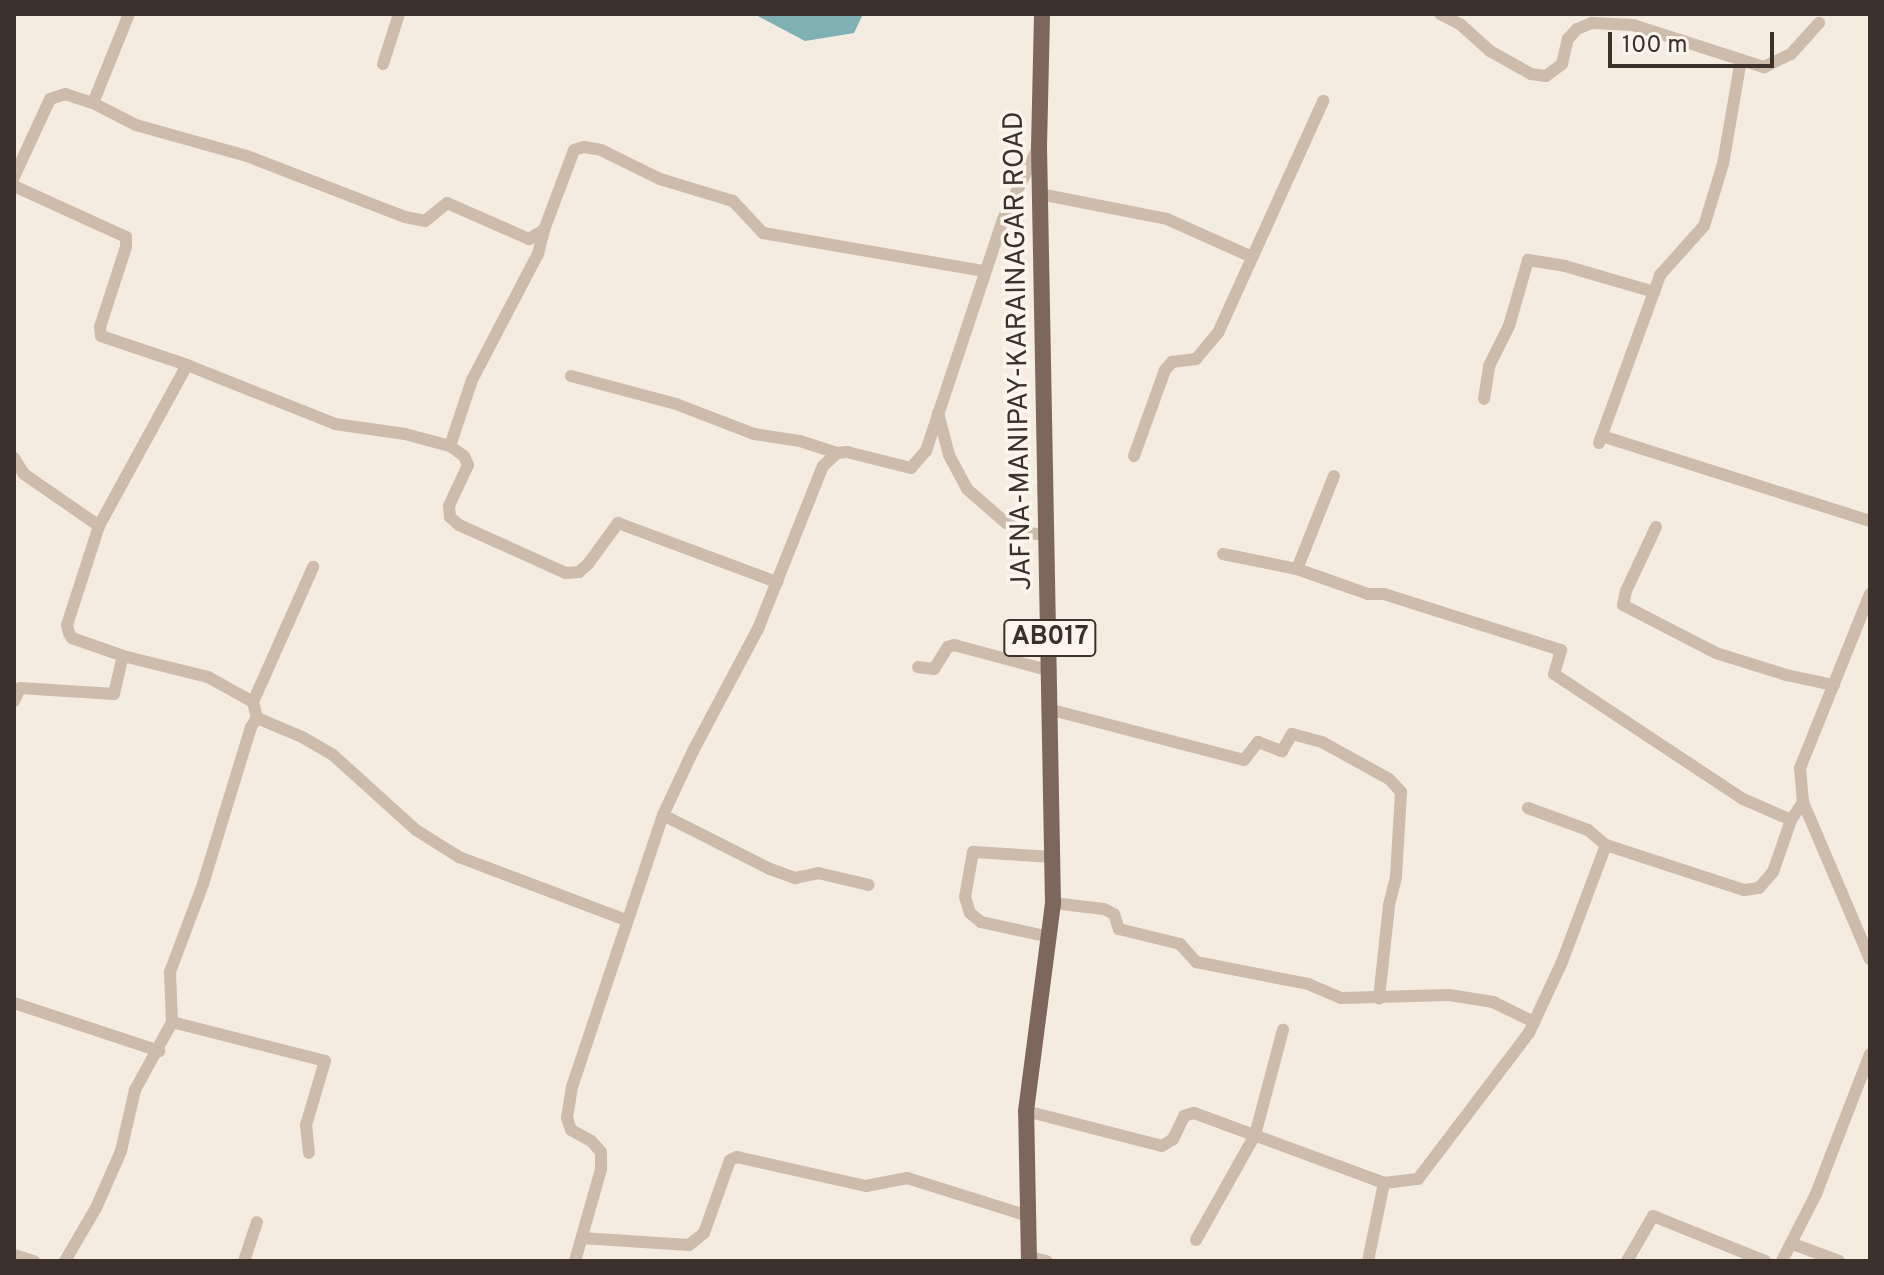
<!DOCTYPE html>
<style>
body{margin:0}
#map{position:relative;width:1884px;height:1275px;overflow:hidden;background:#f4ebe1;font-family:Overpass,sans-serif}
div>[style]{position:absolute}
.water>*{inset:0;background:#7fb0b2}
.minor>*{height:12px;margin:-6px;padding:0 6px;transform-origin:6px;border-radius:6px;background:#cdbbac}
.major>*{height:16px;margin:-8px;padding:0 8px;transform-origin:8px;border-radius:8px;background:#7d675c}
span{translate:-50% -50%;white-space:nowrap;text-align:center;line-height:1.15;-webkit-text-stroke:7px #fbf5ee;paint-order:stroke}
.shield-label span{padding:2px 6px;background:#fbf5ee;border:2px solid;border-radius:6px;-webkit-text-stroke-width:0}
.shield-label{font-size:26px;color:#3b302b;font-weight:700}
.street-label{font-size:28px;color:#3b302b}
.frame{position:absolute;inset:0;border:16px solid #3b302b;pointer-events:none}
.scale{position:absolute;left:1608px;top:32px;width:166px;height:36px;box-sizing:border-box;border:4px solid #3b302b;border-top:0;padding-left:10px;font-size:24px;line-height:28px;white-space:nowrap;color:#3b302b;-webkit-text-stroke:6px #fbf5ee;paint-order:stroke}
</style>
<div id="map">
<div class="water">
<div style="clip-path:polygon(754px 14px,863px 14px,854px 33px,805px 41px)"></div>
</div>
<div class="minor">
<div style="left:1440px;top:14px;width:22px;rotate:27deg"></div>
<div style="left:1460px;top:24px;width:40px;rotate:42deg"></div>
<div style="left:1490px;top:51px;width:47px;rotate:29.3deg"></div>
<div style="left:1531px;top:74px;width:15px;rotate:8deg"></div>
<div style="left:1546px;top:76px;width:20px;rotate:-37deg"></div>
<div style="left:1562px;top:64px;width:26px;rotate:-77deg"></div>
<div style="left:1568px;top:39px;width:13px;rotate:-48deg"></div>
<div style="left:1577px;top:29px;width:16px;rotate:-22deg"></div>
<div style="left:1592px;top:23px;width:41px;rotate:2.8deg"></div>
<div style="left:1633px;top:25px;width:138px;rotate:17.8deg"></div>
<div style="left:1764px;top:67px;width:30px;rotate:-26deg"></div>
<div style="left:1791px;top:54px;width:42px;rotate:-47.9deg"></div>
<div style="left:383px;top:64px;width:52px;rotate:-72.3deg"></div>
<div style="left:93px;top:103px;width:48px;rotate:27.1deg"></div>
<div style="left:136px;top:125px;width:115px;rotate:15.6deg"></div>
<div style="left:247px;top:156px;width:169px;rotate:21.1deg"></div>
<div style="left:405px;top:217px;width:20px;rotate:11deg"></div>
<div style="left:425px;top:221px;width:28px;rotate:-39deg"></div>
<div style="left:447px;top:203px;width:90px;rotate:23.7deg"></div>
<div style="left:529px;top:239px;width:17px;rotate:-31deg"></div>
<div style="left:544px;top:230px;width:85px;rotate:-69.4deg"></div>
<div style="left:574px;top:150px;width:10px;rotate:-17deg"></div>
<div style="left:584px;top:147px;width:17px;rotate:10deg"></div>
<div style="left:601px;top:150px;width:66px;rotate:26.2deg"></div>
<div style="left:660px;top:179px;width:76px;rotate:16.8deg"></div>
<div style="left:733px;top:201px;width:44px;rotate:46.8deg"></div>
<div style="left:763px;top:233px;width:223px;rotate:9.8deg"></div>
<div style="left:14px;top:177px;width:86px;rotate:-65.2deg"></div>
<div style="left:50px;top:99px;width:16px;rotate:-18deg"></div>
<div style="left:65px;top:94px;width:29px;rotate:18deg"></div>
<div style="left:93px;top:103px;width:96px;rotate:-68deg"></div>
<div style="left:14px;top:186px;width:123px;rotate:24.5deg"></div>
<div style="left:126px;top:237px;width:10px;rotate:90deg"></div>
<div style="left:126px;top:247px;width:84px;rotate:108deg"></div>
<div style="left:100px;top:327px;width:9px;rotate:84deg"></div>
<div style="left:101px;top:336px;width:91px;rotate:18.6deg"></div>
<div style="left:187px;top:365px;width:159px;rotate:21.7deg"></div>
<div style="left:335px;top:424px;width:71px;rotate:8.1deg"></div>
<div style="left:405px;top:434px;width:47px;rotate:14.9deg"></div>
<div style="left:450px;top:446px;width:17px;rotate:36deg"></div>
<div style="left:464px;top:456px;width:10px;rotate:66deg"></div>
<div style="left:468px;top:465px;width:45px;rotate:114.9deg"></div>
<div style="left:449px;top:506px;width:11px;rotate:85deg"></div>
<div style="left:450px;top:517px;width:12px;rotate:42deg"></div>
<div style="left:459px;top:525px;width:117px;rotate:24.2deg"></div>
<div style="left:566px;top:573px;width:13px;rotate:-4deg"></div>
<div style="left:579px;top:572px;width:12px;rotate:-42deg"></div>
<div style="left:588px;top:564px;width:51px;rotate:-53.8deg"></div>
<div style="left:618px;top:523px;width:170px;rotate:20.4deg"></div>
<div style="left:1040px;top:194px;width:129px;rotate:11.1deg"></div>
<div style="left:1167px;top:219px;width:93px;rotate:24.1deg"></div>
<div style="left:187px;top:365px;width:183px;rotate:118.7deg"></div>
<div style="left:99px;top:526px;width:104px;rotate:107.9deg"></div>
<div style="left:67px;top:625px;width:8px;rotate:76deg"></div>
<div style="left:69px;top:633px;width:6px;rotate:59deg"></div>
<div style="left:72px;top:638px;width:54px;rotate:19.4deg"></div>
<div style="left:123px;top:656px;width:88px;rotate:13.9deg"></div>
<div style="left:208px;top:677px;width:51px;rotate:29.1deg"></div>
<div style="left:571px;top:376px;width:109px;rotate:14.9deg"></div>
<div style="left:676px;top:404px;width:84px;rotate:21deg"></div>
<div style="left:754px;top:434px;width:47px;rotate:8.7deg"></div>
<div style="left:800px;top:441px;width:39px;rotate:18deg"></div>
<div style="left:1484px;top:399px;width:33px;rotate:-81deg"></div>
<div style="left:1489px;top:366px;width:45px;rotate:-63.4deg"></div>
<div style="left:1509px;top:326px;width:69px;rotate:-73.9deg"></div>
<div style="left:1528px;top:260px;width:37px;rotate:9deg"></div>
<div style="left:1565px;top:266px;width:93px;rotate:16.3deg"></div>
<div style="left:938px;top:413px;width:43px;rotate:75.3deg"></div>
<div style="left:949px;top:455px;width:38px;rotate:62deg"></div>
<div style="left:967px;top:489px;width:52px;rotate:41.1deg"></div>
<div style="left:1006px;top:523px;width:23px;rotate:25deg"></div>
<div style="left:1027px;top:533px;width:21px;rotate:5deg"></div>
<div style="left:1602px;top:436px;width:281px;rotate:17.6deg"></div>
<div style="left:1599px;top:443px;width:179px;rotate:-70deg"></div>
<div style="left:1660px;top:275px;width:66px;rotate:-48.1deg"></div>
<div style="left:1704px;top:226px;width:65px;rotate:-73deg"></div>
<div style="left:1723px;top:164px;width:106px;rotate:-80.2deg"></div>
<div style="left:450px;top:446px;width:70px;rotate:-71.6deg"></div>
<div style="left:472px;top:380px;width:142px;rotate:-62.4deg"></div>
<div style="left:538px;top:254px;width:25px;rotate:-76deg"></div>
<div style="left:1134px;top:456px;width:91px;rotate:-70.2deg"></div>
<div style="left:1165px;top:370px;width:11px;rotate:-49deg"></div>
<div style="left:1172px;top:362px;width:24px;rotate:-7deg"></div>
<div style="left:1196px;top:359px;width:34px;rotate:-50deg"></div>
<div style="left:1218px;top:333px;width:255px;rotate:-65.6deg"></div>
<div style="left:14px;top:458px;width:19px;rotate:58deg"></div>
<div style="left:24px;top:474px;width:91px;rotate:34.7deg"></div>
<div style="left:1656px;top:527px;width:71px;rotate:115.1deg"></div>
<div style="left:1626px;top:591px;width:14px;rotate:102deg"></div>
<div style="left:1623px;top:605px;width:105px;rotate:27.3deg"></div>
<div style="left:1716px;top:653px;width:73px;rotate:17.4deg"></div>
<div style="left:1786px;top:675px;width:49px;rotate:11.8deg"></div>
<div style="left:1223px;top:554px;width:76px;rotate:11.5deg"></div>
<div style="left:1297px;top:569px;width:75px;rotate:19.4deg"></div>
<div style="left:1368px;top:594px;width:16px"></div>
<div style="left:1384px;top:594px;width:186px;rotate:17.6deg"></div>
<div style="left:1561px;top:650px;width:25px;rotate:106deg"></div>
<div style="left:1554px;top:674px;width:227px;rotate:33.5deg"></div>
<div style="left:1743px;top:799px;width:52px;rotate:23.6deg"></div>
<div style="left:1297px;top:569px;width:100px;rotate:-68.3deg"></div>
<div style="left:1870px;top:594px;width:188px;rotate:111.9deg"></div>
<div style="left:1800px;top:768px;width:34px;rotate:85deg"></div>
<div style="left:1803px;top:802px;width:171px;rotate:66.9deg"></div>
<div style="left:918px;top:667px;width:16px;rotate:7deg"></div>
<div style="left:934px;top:669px;width:26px;rotate:-58deg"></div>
<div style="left:948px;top:647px;width:6px;rotate:-18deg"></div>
<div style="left:954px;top:645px;width:100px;rotate:15deg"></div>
<div style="left:14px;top:701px;width:14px;rotate:-65deg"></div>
<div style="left:20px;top:688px;width:94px;rotate:3.7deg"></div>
<div style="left:114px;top:694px;width:39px;rotate:-77deg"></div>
<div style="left:1052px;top:710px;width:198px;rotate:14.6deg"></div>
<div style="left:1244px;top:760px;width:23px;rotate:-52deg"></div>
<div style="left:1258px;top:742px;width:26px;rotate:21deg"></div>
<div style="left:1282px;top:751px;width:20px;rotate:-60deg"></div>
<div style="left:1292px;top:734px;width:31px;rotate:15deg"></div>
<div style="left:1322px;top:742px;width:77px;rotate:28.9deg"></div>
<div style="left:1389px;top:779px;width:18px;rotate:47deg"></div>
<div style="left:1401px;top:792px;width:85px;rotate:93.4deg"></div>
<div style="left:1396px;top:877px;width:30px;rotate:104deg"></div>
<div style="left:1389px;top:906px;width:93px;rotate:96.2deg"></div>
<div style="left:257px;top:718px;width:49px;rotate:22.9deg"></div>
<div style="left:302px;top:737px;width:36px;rotate:30deg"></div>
<div style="left:333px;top:755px;width:112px;rotate:42.1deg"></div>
<div style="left:416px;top:830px;width:51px;rotate:32.1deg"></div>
<div style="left:459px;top:857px;width:178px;rotate:20.7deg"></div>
<div style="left:1528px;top:808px;width:64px;rotate:20.1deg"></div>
<div style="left:1588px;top:830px;width:23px;rotate:40deg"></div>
<div style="left:663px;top:815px;width:120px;rotate:26.8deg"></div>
<div style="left:770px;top:869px;width:27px;rotate:20deg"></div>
<div style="left:795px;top:878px;width:24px;rotate:-12deg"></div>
<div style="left:818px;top:873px;width:52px;rotate:13.2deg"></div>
<div style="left:1053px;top:903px;width:51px;rotate:6.7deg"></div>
<div style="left:1104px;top:909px;width:11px;rotate:27deg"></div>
<div style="left:1114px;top:914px;width:16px;rotate:72deg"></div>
<div style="left:1119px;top:929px;width:63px;rotate:13.8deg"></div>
<div style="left:1180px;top:944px;width:24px;rotate:48deg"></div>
<div style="left:1196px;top:962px;width:114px;rotate:11.1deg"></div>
<div style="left:1308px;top:984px;width:36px;rotate:23deg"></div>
<div style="left:1341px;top:998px;width:108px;rotate:-1.6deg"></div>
<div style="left:1449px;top:995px;width:45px;rotate:9deg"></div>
<div style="left:1493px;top:1002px;width:46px;rotate:26deg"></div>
<div style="left:1050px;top:937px;width:71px;rotate:-167.7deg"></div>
<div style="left:981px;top:922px;width:14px;rotate:-141deg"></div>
<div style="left:970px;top:913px;width:17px;rotate:-107deg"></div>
<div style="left:965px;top:897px;width:46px;rotate:-79.9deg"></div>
<div style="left:973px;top:852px;width:80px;rotate:3.6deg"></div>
<div style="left:14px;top:1003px;width:153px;rotate:18.3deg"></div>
<div style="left:172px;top:1022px;width:158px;rotate:14.3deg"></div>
<div style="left:325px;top:1061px;width:67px;rotate:106.5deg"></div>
<div style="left:306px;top:1125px;width:28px;rotate:84deg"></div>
<div style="left:1026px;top:1111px;width:140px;rotate:14.4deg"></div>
<div style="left:1162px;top:1146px;width:13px;rotate:-32deg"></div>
<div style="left:1173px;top:1139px;width:25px;rotate:-64deg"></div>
<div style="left:1184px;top:1116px;width:10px;rotate:-17deg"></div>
<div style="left:1194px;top:1113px;width:202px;rotate:20.2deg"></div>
<div style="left:1384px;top:1183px;width:34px;rotate:-7deg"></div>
<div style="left:1418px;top:1179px;width:183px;rotate:-52.8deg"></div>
<div style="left:1529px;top:1033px;width:78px;rotate:-65.1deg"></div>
<div style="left:1562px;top:962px;width:125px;rotate:-69.4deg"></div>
<div style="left:1606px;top:845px;width:145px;rotate:18.1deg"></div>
<div style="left:1744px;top:890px;width:15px;rotate:-8deg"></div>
<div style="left:1759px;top:888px;width:21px;rotate:-49deg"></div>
<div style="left:1773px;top:872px;width:55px;rotate:-70.9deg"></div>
<div style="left:1791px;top:820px;width:22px;rotate:-56deg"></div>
<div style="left:582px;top:1238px;width:107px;rotate:3.7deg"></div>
<div style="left:689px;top:1245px;width:19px;rotate:-39deg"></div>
<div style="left:704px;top:1233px;width:77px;rotate:-70.4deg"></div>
<div style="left:730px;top:1160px;width:8px;rotate:-23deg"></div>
<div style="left:737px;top:1157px;width:132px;rotate:12.7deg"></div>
<div style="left:866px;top:1186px;width:42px;rotate:-11deg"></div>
<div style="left:907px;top:1178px;width:127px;rotate:17.4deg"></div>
<div style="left:1196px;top:1240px;width:120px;rotate:-60.7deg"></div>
<div style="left:1255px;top:1135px;width:109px;rotate:-75.1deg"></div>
<div style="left:1793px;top:1244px;width:49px;rotate:20.3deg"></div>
<div style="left:14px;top:1255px;width:21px;rotate:17deg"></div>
<div style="left:1029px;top:1257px;width:18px;rotate:13deg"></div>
<div style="left:65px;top:1261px;width:61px;rotate:-59.7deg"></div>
<div style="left:96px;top:1208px;width:62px;rotate:-66.3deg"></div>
<div style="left:121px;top:1151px;width:63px;rotate:-77.1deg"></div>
<div style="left:135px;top:1090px;width:77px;rotate:-61.4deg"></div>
<div style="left:172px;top:1022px;width:50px;rotate:-92.3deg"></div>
<div style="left:170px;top:972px;width:94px;rotate:-69.4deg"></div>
<div style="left:203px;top:884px;width:164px;rotate:-73deg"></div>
<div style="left:251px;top:727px;width:11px;rotate:-56deg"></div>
<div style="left:257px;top:718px;width:16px;rotate:-104deg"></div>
<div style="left:253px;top:702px;width:148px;rotate:-66deg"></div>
<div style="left:244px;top:1261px;width:41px;rotate:-71.6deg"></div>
<div style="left:575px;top:1261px;width:96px;rotate:-74.2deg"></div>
<div style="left:601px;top:1169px;width:17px;rotate:-90deg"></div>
<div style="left:601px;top:1152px;width:15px;rotate:-132deg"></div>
<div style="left:591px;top:1141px;width:23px;rotate:-151deg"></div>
<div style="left:571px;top:1130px;width:13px;rotate:-108deg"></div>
<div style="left:567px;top:1118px;width:31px;rotate:-81deg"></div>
<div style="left:572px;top:1087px;width:287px;rotate:-71.5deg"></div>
<div style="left:663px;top:815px;width:71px;rotate:-64.9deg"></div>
<div style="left:693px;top:751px;width:138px;rotate:-62deg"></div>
<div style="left:758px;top:629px;width:175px;rotate:-68.3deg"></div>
<div style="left:823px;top:466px;width:19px;rotate:-43deg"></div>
<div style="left:837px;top:453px;width:10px;rotate:-6deg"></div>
<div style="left:847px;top:452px;width:66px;rotate:14deg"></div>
<div style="left:911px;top:468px;width:23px;rotate:-49deg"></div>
<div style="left:926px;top:451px;width:244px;rotate:-71.6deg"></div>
<div style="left:1003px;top:219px;width:77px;rotate:-63.8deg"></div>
<div style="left:1368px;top:1261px;width:80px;rotate:-78.4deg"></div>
<div style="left:1627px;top:1261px;width:52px;rotate:-60deg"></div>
<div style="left:1653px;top:1216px;width:121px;rotate:21.9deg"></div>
<div style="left:1782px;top:1261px;width:75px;rotate:-63.1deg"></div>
<div style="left:1816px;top:1194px;width:150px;rotate:-68.9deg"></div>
</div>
<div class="major">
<div style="left:1029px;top:1261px;width:150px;rotate:-91.1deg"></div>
<div style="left:1026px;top:1111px;width:210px;rotate:-82.6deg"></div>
<div style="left:1053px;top:903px;width:756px;rotate:-91.06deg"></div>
<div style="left:1039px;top:147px;width:133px;rotate:-88.7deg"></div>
</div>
<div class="shield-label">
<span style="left:1050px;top:638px">AB017</span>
</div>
<div class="street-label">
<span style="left:1019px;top:351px;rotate:-91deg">JAFNA-MANIPAY-KARAINAGAR ROAD</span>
</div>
<div class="frame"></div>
<div class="scale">100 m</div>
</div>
